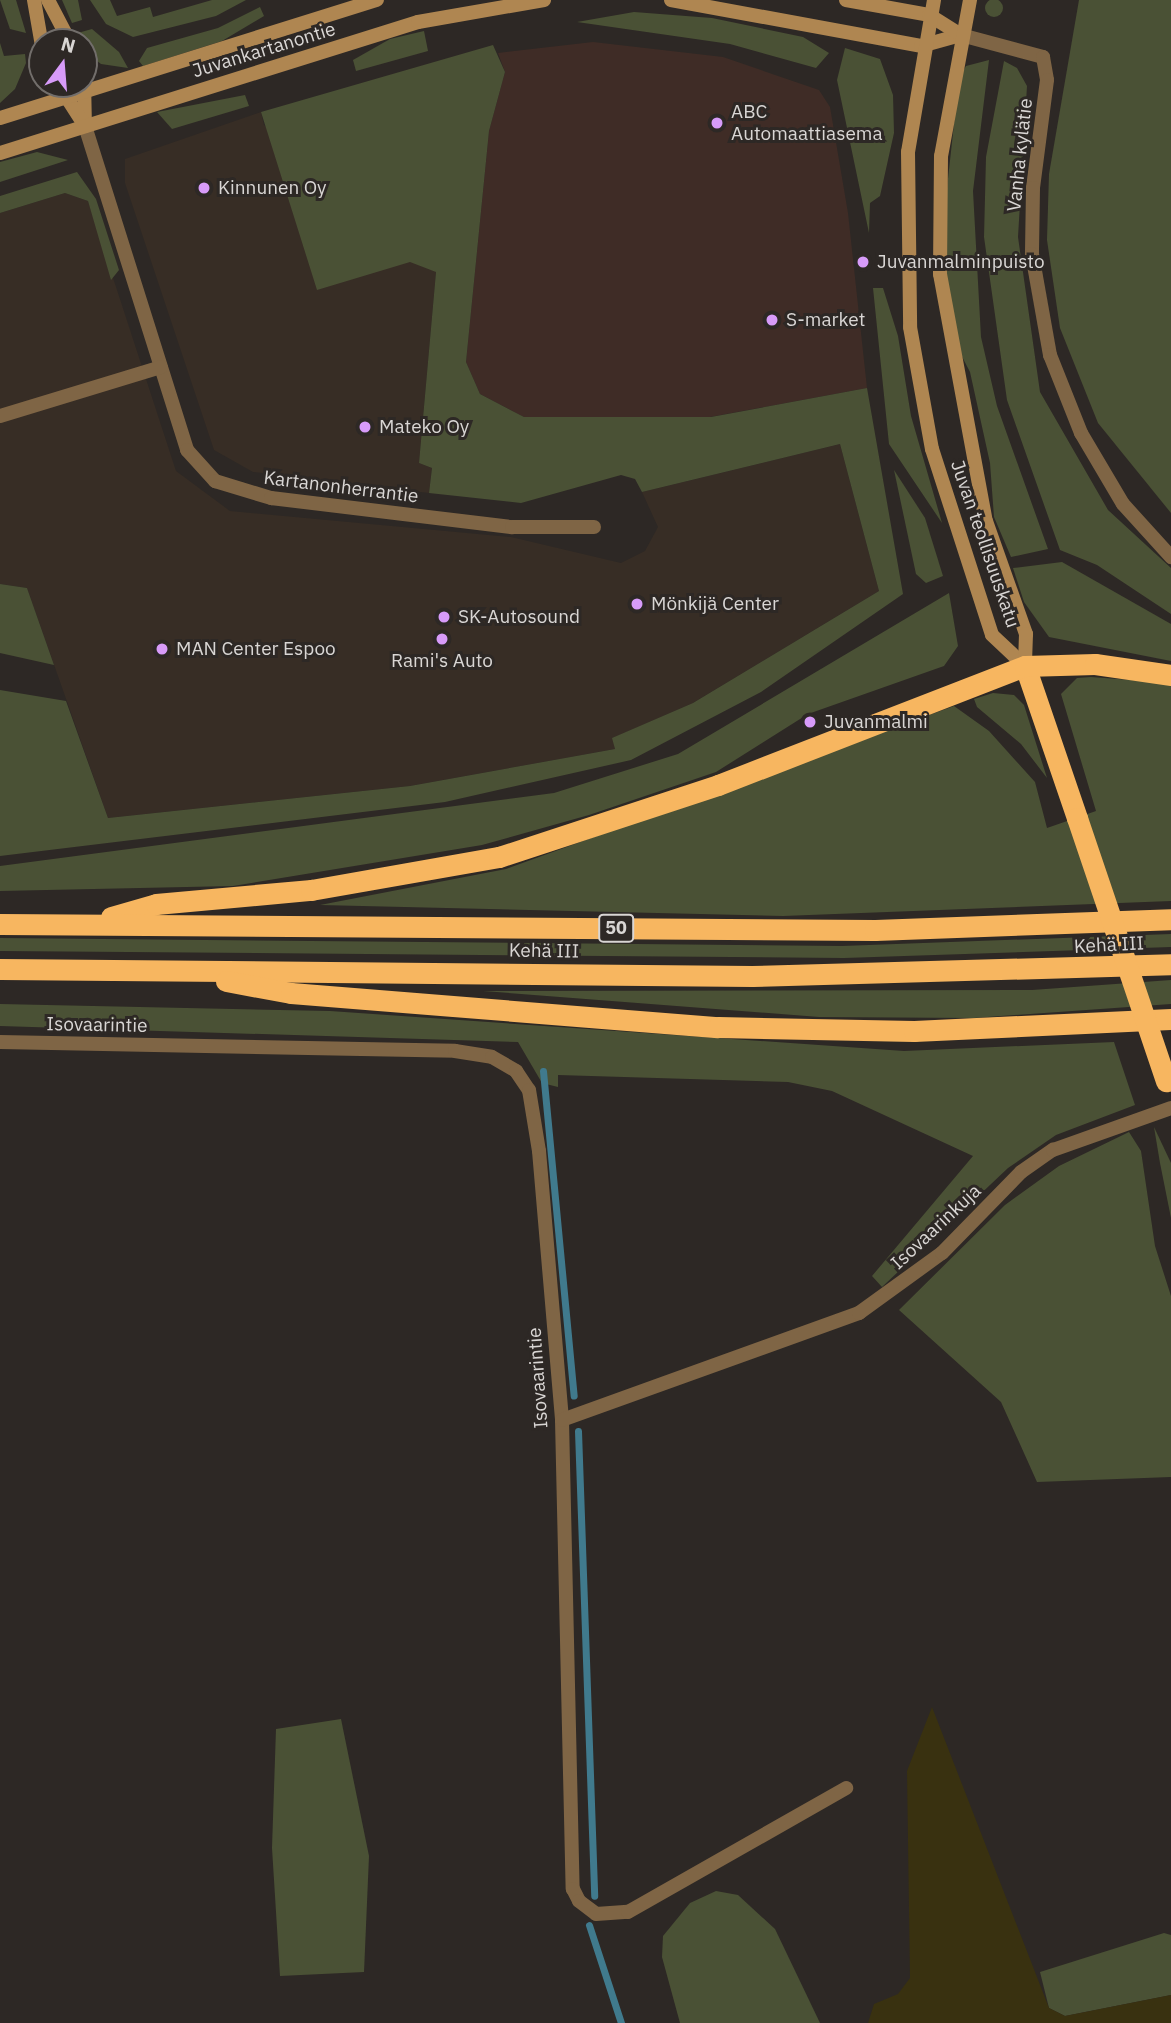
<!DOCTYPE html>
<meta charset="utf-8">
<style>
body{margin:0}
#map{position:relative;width:1171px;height:2023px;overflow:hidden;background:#2d2825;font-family:"IBM Plex Sans",sans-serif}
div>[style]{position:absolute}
.commercial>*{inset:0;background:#3f2c26}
.built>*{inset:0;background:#372d25}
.green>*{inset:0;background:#4a5135}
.round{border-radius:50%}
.sand>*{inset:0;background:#393110}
.stream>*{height:7px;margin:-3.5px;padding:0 3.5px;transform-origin:3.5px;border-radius:3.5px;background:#407a8d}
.street>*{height:14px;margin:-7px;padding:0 7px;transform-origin:7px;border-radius:7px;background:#7f6545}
.secondary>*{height:14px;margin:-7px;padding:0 7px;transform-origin:7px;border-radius:7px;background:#af8651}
.highway>*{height:21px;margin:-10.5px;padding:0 10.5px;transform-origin:10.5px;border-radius:10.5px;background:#f7b660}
.highway-bridge>*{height:21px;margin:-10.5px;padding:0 10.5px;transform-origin:10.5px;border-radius:10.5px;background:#f7b660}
.dots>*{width:19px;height:19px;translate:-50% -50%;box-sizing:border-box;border:4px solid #2d2825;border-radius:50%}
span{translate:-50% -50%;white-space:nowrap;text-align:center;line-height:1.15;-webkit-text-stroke:6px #2d2825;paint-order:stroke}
.shield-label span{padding:2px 5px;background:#2d2825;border:2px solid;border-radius:5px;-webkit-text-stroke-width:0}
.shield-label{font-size:18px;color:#d9d6d4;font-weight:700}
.street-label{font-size:19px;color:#d9d6d4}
.poi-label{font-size:19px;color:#d9d6d4}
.left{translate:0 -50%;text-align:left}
.north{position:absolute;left:28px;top:28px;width:70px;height:70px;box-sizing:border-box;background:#2d2825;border:2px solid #726e6b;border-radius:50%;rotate:16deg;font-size:19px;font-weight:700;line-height:28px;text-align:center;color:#d9d6d4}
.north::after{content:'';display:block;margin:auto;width:24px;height:32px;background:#d79bf9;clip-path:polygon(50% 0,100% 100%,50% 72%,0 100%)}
</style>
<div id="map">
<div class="commercial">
<div style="clip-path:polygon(593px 42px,723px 57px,819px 90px,830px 107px,848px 213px,867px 388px,710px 417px,524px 417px,480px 394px,466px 362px,489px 131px,505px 72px,498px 53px)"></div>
</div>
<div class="built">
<div style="clip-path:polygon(261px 112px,264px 125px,436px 272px,419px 463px,432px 468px,429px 493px,253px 472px,214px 450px,125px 183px,125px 159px)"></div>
<div style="clip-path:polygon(65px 193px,88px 201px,176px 471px,230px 511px,511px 537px,621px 563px,645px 551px,658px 527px,642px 492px,840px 444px,879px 591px,693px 703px,613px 738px,615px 749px,410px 786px,108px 818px,27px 588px,0 584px,0 213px)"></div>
</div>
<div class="green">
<div class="round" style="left:985px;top:-1px;width:18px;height:18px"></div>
<div style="clip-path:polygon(0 0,16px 0,26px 33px,10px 29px)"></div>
<div style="clip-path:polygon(62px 0,78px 0,82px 20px,72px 23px)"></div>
<div style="clip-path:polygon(90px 0,110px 0,117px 16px,150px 7px,153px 17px,212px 0,246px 0,216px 16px,133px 37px,106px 24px)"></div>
<div style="clip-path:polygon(1079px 0,1171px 0,1171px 513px,1098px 423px,1060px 328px,1047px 240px,1049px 174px)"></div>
<div style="clip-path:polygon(260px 7px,264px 16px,222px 41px,143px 66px,139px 61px,147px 48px,218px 28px)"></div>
<div style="clip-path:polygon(634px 12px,712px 18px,803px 37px,829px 53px,816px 68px,730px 44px,577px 22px)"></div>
<div style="clip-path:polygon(92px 29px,119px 52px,128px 68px,101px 64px,89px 55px,74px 34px)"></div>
<div style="clip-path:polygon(424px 31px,428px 51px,356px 71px,353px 60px,390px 39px)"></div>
<div style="clip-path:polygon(0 43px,4px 56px,25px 54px,26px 63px,15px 89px,0 103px)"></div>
<div style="clip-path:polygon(493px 45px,505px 72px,489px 131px,466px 362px,480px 394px,524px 417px,711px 417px,867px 388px,903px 594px,761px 692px,631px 760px,445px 802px,0 856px,0 690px,66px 701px,108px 818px,410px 786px,615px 749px,612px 738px,693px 703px,879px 591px,840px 444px,642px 492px,635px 479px,621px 475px,521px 503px,429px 493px,432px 468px,419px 463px,436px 272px,410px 262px,317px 290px,261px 112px)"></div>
<div style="clip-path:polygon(845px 48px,880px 59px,893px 95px,894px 133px,880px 196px,870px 203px,869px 233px,837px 80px)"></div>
<div style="clip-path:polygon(989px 60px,973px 191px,981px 337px,997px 406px,1048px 549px,1011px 557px,994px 517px,990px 463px,970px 372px,957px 347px,947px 280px,947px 188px,959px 78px,966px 66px)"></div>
<div style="clip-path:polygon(1004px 61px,1017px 68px,1027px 86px,1018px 237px,1040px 392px,1108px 510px,1171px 568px,1171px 614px,1097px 565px,1060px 550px,1007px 400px,984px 237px,986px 157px)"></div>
<div style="clip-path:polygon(245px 95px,249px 106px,172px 129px,157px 112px)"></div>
<div style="clip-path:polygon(37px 152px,68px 160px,0 182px,0 162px)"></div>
<div style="clip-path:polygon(77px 172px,96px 199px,119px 270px,111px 280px,88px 201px,65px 193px,0 213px,0 196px)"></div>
<div style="clip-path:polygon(873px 288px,883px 288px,898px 336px,911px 416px,942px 523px,889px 444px)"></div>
<div style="clip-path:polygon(894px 470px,925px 518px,943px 576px,926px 583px,916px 574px)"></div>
<div style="clip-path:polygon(1062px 562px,1171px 624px,1171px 661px,1049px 637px,1024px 602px,1013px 568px)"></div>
<div style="clip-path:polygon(0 584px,27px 588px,54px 665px,0 653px)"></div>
<div style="clip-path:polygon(949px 593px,958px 646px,944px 666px,808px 714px,716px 772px,589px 815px,482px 845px,233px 886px,0 891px,0 866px,554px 793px,678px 754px)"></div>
<div style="clip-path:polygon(1091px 677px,1171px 683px,1171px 901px,783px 916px,320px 905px,506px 869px,954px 706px,989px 731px,1035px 782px,1047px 828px,1096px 811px,1061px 694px,1077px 678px)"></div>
<div style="clip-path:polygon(993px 693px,1014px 695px,1024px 705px,1047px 778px,1021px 744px,977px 707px,974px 699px)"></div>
<div style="clip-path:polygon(1171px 934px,1171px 947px,844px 958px,0 951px,0 938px,842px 946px)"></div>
<div style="clip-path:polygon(1171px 980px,1171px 1004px,974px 1018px,819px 1017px,483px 991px,1032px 990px)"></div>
<div style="clip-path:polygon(0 1004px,330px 1011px,904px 1051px,1114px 1042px,1135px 1105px,1056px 1135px,1008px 1168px,882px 1287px,872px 1276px,973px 1156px,832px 1091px,788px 1082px,558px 1075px,558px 1087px,542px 1083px,518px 1042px,0 1026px)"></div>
<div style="clip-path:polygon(1154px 1127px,1171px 1163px,1171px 1218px,1160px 1163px)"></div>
<div style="clip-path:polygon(1129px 1132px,1141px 1151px,1155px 1246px,1171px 1296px,1171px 1477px,1037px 1482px,1001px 1402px,899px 1310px,1005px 1205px,1059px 1166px)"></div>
<div style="clip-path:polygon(341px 1719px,369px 1856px,364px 1972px,280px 1976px,272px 1848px,276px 1729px)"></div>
<div style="clip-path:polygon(716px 1891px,738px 1895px,775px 1929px,820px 2023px,680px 2023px,662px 1957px,663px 1936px,690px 1903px)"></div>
<div style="clip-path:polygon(1164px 1933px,1171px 1935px,1171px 1995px,1065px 2016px,1049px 2008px,1040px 1972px)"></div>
</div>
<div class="sand">
<div style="clip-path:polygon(932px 1707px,1049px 2008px,1065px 2016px,1171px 1995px,1171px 2023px,868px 2023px,874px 2004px,898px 1994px,910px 1978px,907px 1771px)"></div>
</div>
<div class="stream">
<div style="left:543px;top:1071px;width:326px;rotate:84.6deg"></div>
<div style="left:578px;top:1431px;width:465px;rotate:88deg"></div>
<div style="left:589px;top:1925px;width:103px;rotate:71.9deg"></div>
</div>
<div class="street">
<div style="left:961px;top:35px;width:85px;rotate:15deg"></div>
<div style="left:1043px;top:57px;width:23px;rotate:80deg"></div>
<div style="left:1047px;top:80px;width:109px;rotate:97.4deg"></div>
<div style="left:1033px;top:188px;width:66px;rotate:90.9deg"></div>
<div style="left:1032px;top:254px;width:103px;rotate:79.9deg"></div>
<div style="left:1050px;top:355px;width:84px;rotate:68.3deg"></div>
<div style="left:1081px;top:433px;width:82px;rotate:59.4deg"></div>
<div style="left:1123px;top:504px;width:72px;rotate:47.8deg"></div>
<div style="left:85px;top:126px;width:340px;rotate:72.5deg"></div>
<div style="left:187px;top:450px;width:42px;rotate:47.9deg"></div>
<div style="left:215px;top:481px;width:59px;rotate:16.9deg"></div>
<div style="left:271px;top:498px;width:243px;rotate:6.9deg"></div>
<div style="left:512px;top:527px;width:82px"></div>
<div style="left:0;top:416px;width:168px;rotate:-16.9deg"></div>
<div style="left:0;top:1042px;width:455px;rotate:1.1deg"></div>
<div style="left:455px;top:1051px;width:37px;rotate:9deg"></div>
<div style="left:492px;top:1057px;width:28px;rotate:30deg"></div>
<div style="left:516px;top:1071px;width:23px;rotate:56deg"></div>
<div style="left:529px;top:1090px;width:62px;rotate:80.7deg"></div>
<div style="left:539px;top:1151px;width:270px;rotate:85.1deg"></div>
<div style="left:562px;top:1420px;width:469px;rotate:88.7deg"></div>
<div style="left:573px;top:1889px;width:13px;rotate:63deg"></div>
<div style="left:579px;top:1901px;width:21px;rotate:37deg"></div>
<div style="left:596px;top:1914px;width:32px;rotate:-4deg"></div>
<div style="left:628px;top:1912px;width:251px;rotate:-29.6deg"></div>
<div style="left:562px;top:1420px;width:316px;rotate:-19.8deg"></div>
<div style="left:859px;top:1313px;width:102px;rotate:-35.9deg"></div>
<div style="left:942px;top:1253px;width:113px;rotate:-45.7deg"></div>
<div style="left:1021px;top:1172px;width:39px;rotate:-35deg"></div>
<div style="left:1053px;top:1150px;width:125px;rotate:-19.6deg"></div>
</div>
<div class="secondary">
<div style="left:34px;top:0;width:47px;rotate:80.1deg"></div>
<div style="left:48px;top:0;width:47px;rotate:62.4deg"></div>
<div style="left:671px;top:0;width:254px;rotate:10.4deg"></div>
<div style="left:921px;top:46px;width:41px;rotate:-15.4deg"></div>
<div style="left:846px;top:0;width:84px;rotate:10.2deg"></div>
<div style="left:929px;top:15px;width:38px;rotate:32deg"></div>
<div style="left:934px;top:0;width:154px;rotate:99.7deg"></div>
<div style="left:908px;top:152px;width:175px;rotate:89.3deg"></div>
<div style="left:910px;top:327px;width:124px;rotate:79.8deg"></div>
<div style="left:932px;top:449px;width:195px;rotate:72.1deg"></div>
<div style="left:992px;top:635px;width:45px;rotate:43.2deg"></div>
<div style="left:970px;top:0;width:159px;rotate:100.5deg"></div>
<div style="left:941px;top:156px;width:118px;rotate:90.5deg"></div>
<div style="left:940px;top:274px;width:251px;rotate:79.5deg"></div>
<div style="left:986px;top:521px;width:120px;rotate:70.5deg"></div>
<div style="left:1026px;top:634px;width:32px;rotate:92deg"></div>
<div style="left:84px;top:80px;width:46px;rotate:88.8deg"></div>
<div style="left:58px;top:84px;width:50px;rotate:57.3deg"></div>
<div style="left:0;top:118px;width:395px;rotate:-17.4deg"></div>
<div style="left:0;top:153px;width:438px;rotate:-17.4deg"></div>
<div style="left:418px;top:22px;width:128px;rotate:-9.9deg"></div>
</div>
<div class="highway">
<div style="left:1025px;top:666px;width:161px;rotate:71.1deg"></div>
<div style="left:111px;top:917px;width:47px;rotate:-16.1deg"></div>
<div style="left:156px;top:904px;width:156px;rotate:-5.2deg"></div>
<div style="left:311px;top:890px;width:191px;rotate:-10deg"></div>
<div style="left:499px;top:857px;width:231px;rotate:-18.2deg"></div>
<div style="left:718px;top:785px;width:329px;rotate:-21.2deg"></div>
<div style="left:1025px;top:666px;width:70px;rotate:-1.6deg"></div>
<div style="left:1095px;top:664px;width:77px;rotate:8.2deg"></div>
<div style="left:0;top:924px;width:875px;rotate:0.39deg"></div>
<div style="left:875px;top:930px;width:296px;rotate:-2.1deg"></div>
<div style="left:0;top:969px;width:752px;rotate:0.53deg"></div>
<div style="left:752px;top:976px;width:419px;rotate:-1.6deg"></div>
<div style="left:226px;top:981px;width:66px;rotate:10.5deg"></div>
<div style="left:291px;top:993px;width:428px;rotate:4.6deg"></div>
<div style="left:718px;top:1027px;width:196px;rotate:1.2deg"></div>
<div style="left:914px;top:1031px;width:257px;rotate:-2.7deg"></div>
</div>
<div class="highway-bridge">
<div style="left:1077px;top:818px;width:278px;rotate:71.3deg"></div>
</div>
<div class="dots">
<div style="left:717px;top:123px;background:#d79bf9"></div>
<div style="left:204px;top:188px;background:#d79bf9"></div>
<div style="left:863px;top:262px;background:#d79bf9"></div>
<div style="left:772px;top:320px;background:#d79bf9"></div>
<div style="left:365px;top:427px;background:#d79bf9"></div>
<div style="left:637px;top:604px;background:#d79bf9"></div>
<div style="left:444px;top:617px;background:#d79bf9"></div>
<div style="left:442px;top:639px;background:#d79bf9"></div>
<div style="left:162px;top:649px;background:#d79bf9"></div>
<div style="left:810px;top:722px;background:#d79bf9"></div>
</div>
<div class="shield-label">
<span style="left:616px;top:928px">50</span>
</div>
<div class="street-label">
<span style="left:264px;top:50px;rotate:-17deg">Juvankartanontie</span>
<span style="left:1020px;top:155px;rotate:-84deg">Vanha kylätie</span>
<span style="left:341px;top:487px;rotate:7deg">Kartanonherrantie</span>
<span style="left:985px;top:544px;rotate:71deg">Juvan teollisuuskatu</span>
<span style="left:1109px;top:945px;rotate:-3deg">Kehä III</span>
<span style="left:544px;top:951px;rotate:1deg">Kehä III</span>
<span style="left:97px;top:1025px;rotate:1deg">Isovaarintie</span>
<span style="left:936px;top:1227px;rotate:-43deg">Isovaarinkuja</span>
<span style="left:538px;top:1378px;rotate:-94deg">Isovaarintie</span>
</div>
<div class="poi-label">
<span class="left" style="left:731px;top:123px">ABC<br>Automaattiasema</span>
<span class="left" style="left:218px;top:188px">Kinnunen Oy</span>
<span class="left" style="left:877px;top:262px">Juvanmalminpuisto</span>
<span class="left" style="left:786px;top:320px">S-market</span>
<span class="left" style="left:379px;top:427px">Mateko Oy</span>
<span class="left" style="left:651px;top:604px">Mönkijä Center</span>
<span class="left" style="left:458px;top:617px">SK-Autosound</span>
<span class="left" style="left:176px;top:649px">MAN Center Espoo</span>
<span style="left:442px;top:661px">Rami's Auto</span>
<span class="left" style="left:824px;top:722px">Juvanmalmi</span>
</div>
<div class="north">N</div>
</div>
